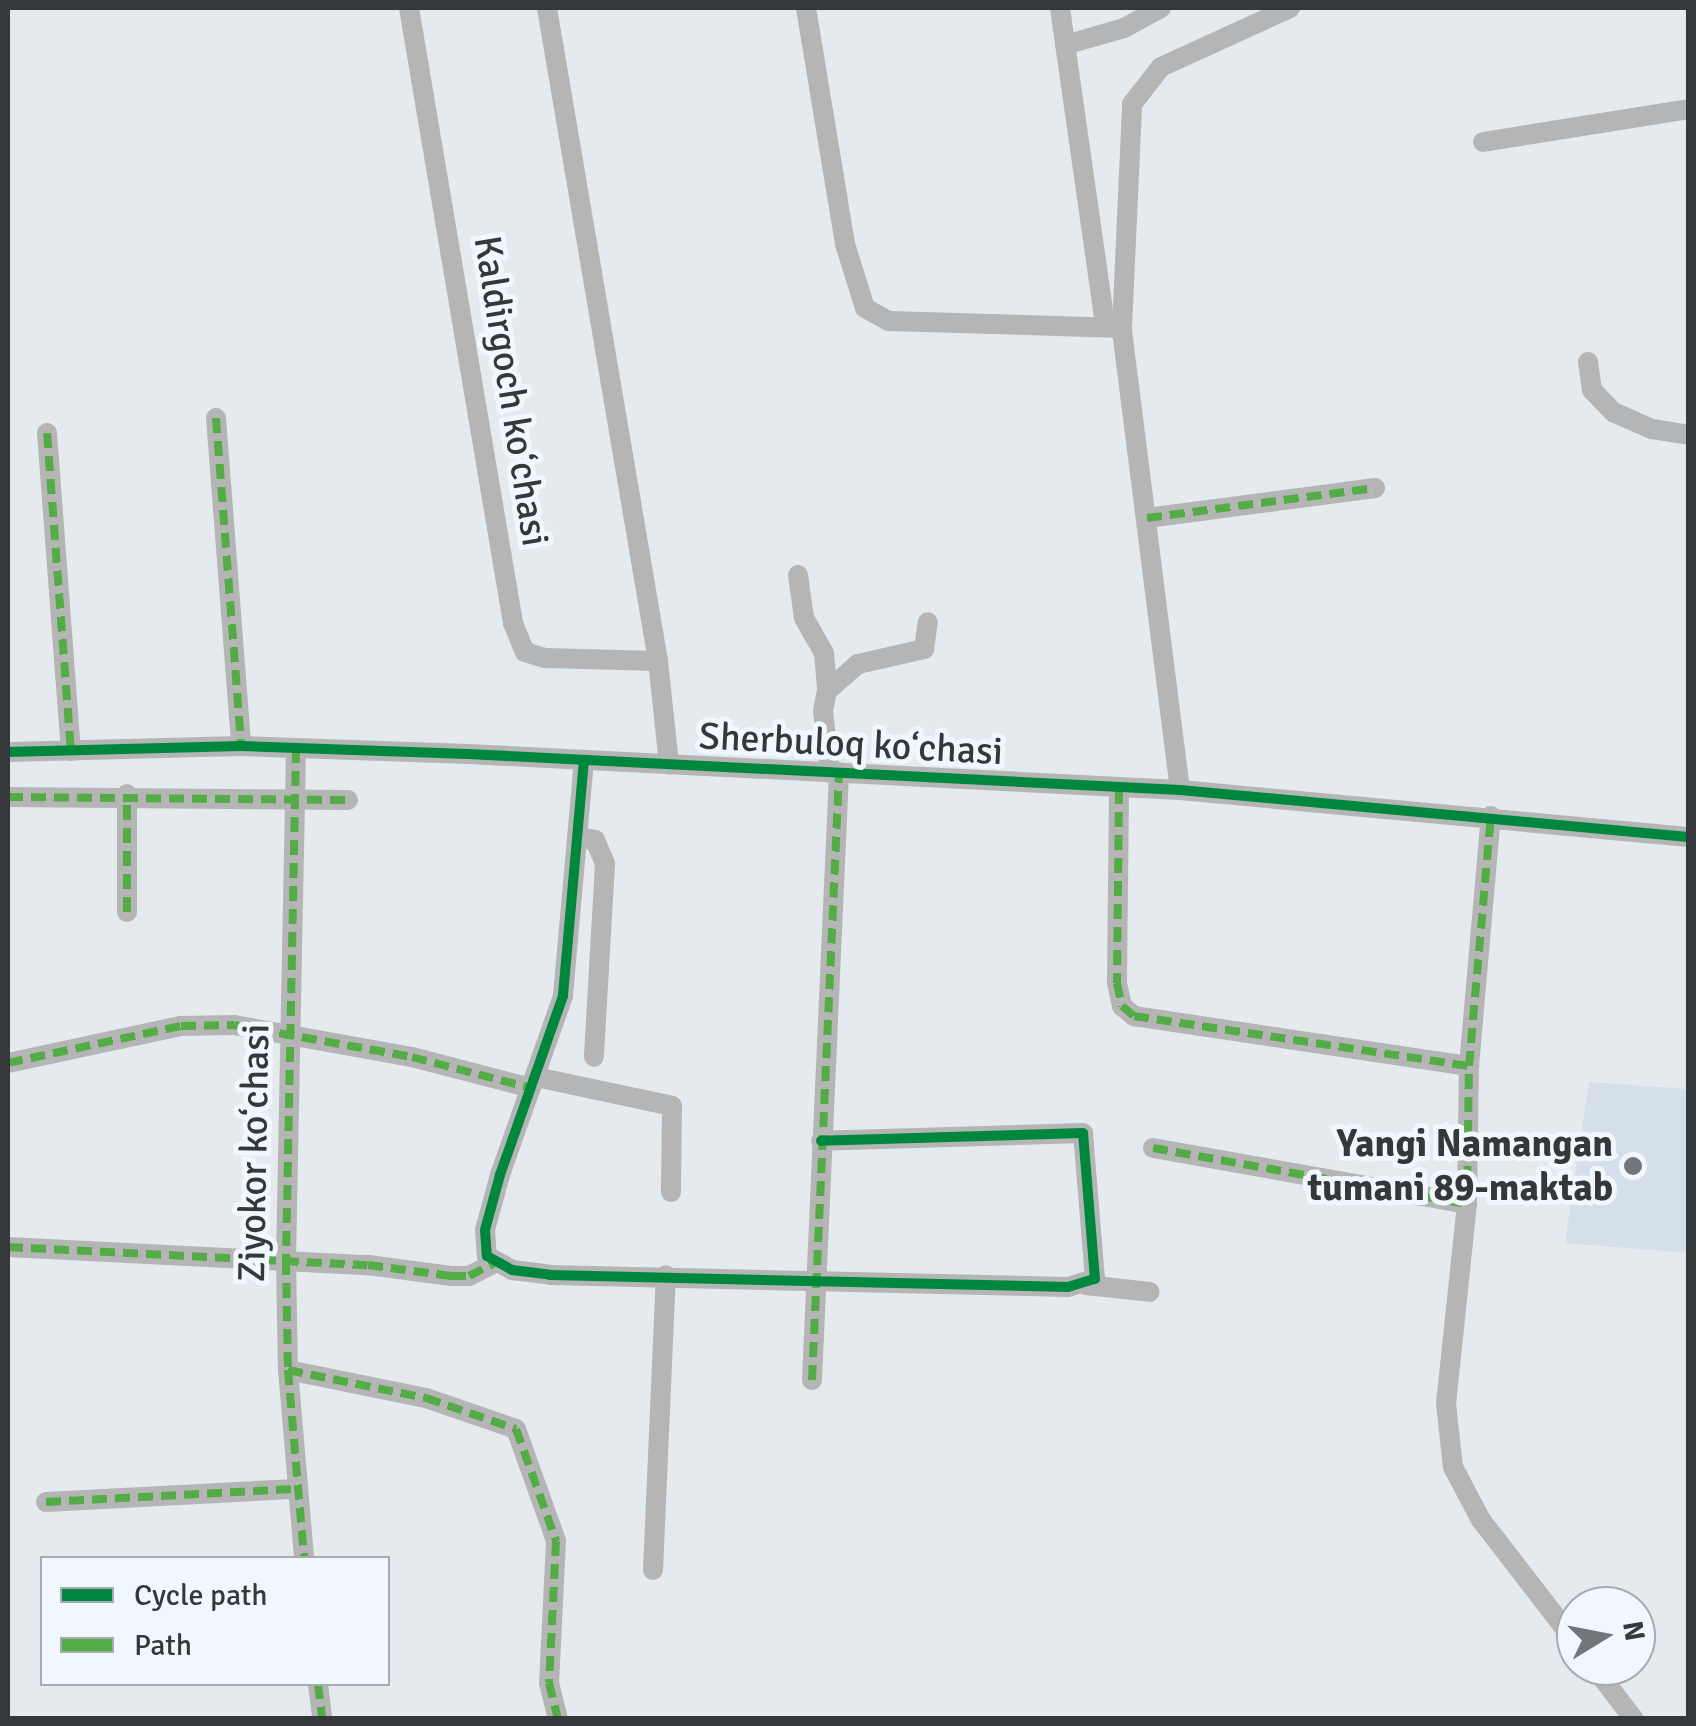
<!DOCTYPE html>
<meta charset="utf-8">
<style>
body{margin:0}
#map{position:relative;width:1696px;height:1726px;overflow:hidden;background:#e5eaef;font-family:Signika,sans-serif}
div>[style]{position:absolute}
.built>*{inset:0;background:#d4dfe9}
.minor>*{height:20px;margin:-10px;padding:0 10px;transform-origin:10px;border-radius:10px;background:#b5b5b5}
.quiet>*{height:8px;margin-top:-4px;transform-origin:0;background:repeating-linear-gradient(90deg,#54ac46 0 15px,transparent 0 23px)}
.cycleway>*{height:10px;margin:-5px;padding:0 5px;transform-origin:5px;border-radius:5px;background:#00873e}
.dots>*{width:28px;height:28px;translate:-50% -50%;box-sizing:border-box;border:5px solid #f0f8fe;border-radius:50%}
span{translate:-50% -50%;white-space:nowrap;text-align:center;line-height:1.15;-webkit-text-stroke:10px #f0f8fe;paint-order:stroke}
.street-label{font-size:38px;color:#34383b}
.poi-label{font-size:38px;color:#34383b;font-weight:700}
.right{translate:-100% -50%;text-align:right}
.frame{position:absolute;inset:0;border:10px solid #34383b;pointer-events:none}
.legend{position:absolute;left:40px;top:1556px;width:350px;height:130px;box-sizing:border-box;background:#f0f8fe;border:2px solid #a5abb0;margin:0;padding:12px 18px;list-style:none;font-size:30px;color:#34383b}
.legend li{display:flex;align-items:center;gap:20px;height:50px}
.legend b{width:50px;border:2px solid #a5abb0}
.north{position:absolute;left:1556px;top:1586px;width:100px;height:100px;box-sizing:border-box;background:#f0f8fe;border:2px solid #a5abb0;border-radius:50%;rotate:80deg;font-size:28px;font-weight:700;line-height:40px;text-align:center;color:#34383b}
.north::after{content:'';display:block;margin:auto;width:35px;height:45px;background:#72767a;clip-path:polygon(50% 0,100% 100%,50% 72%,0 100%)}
</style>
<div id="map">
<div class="built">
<div style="clip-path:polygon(1589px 1082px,1688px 1089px,1688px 1253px,1565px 1243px)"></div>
</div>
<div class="minor">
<div style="left:409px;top:8px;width:624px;rotate:80.4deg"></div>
<div style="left:513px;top:623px;width:31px;rotate:68deg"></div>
<div style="left:525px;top:652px;width:21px;rotate:17deg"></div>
<div style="left:545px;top:658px;width:113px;rotate:1.5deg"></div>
<div style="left:547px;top:8px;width:662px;rotate:80.35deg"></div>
<div style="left:658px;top:661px;width:104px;rotate:83.9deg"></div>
<div style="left:806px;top:8px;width:239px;rotate:80.6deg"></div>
<div style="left:845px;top:244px;width:67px;rotate:72.6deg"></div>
<div style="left:865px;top:308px;width:26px;rotate:29deg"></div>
<div style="left:888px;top:321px;width:234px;rotate:1.7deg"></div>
<div style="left:1060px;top:8px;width:320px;rotate:81.9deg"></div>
<div style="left:1065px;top:45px;width:61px;rotate:-16.1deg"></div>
<div style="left:1124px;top:28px;width:42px;rotate:-28.4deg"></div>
<div style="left:1483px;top:142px;width:208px;rotate:-9.1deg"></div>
<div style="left:1588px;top:362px;width:28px;rotate:82deg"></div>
<div style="left:1592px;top:390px;width:30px;rotate:46deg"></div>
<div style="left:1613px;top:412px;width:43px;rotate:23.6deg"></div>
<div style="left:1652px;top:429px;width:36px;rotate:9deg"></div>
<div style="left:216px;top:418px;width:329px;rotate:85.6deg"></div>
<div style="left:47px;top:433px;width:319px;rotate:85.7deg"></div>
<div style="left:1147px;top:518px;width:230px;rotate:-7.5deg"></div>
<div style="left:798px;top:575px;width:43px;rotate:82.1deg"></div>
<div style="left:804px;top:618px;width:40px;rotate:60.3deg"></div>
<div style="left:824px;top:653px;width:38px;rotate:85deg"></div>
<div style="left:296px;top:748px;width:512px;rotate:91.12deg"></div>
<div style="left:286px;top:1260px;width:110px;rotate:89deg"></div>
<div style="left:288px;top:1370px;width:189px;rotate:85.1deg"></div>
<div style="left:8px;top:752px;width:233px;rotate:-1.5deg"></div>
<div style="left:241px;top:746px;width:227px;rotate:2deg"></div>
<div style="left:468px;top:754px;width:713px;rotate:2.89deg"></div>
<div style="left:1180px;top:790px;width:510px;rotate:5.29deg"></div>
<div style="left:584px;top:760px;width:237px;rotate:95.1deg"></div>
<div style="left:563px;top:996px;width:190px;rotate:109.4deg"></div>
<div style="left:500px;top:1175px;width:57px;rotate:105.3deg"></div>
<div style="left:485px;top:1230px;width:26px;rotate:86deg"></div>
<div style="left:487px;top:1256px;width:29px;rotate:29deg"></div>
<div style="left:512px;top:1270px;width:38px;rotate:7deg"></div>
<div style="left:550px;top:1275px;width:518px;rotate:1.33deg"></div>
<div style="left:1068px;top:1287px;width:28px;rotate:-17deg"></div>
<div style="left:1095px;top:1279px;width:146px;rotate:-94.7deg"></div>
<div style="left:1083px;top:1133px;width:262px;rotate:178.3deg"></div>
<div style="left:830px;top:773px;width:62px;rotate:-96.4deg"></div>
<div style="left:823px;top:711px;width:20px;rotate:-79deg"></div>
<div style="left:827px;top:691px;width:41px;rotate:-41.1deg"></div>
<div style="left:858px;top:664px;width:68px;rotate:-12.8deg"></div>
<div style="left:924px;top:649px;width:27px;rotate:-82deg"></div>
<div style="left:1119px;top:789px;width:194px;rotate:90.6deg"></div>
<div style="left:1117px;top:983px;width:24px;rotate:78deg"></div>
<div style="left:1122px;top:1006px;width:16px;rotate:40deg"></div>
<div style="left:1134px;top:1016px;width:339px;rotate:8.5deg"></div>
<div style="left:1180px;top:790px;width:466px;rotate:-97.2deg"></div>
<div style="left:1122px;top:328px;width:224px;rotate:-87.4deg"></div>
<div style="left:1132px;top:104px;width:47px;rotate:-51.9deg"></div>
<div style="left:1161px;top:67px;width:142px;rotate:-24.6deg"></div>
<div style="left:8px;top:797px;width:340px;rotate:0.5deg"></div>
<div style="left:577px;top:837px;width:18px;rotate:9deg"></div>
<div style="left:595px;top:840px;width:26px;rotate:67deg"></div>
<div style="left:605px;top:864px;width:193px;rotate:93.3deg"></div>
<div style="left:127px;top:912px;width:118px;rotate:-90deg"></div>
<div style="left:8px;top:1063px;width:177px;rotate:-12.1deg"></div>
<div style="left:181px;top:1026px;width:53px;rotate:-1.1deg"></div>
<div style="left:234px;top:1025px;width:181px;rotate:10.2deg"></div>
<div style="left:412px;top:1057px;width:123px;rotate:14.6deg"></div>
<div style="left:536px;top:1077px;width:139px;rotate:12deg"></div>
<div style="left:672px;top:1106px;width:86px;rotate:90.7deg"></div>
<div style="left:1153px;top:1148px;width:319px;rotate:10.1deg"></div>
<div style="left:1467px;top:1204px;width:138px;rotate:-89.2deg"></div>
<div style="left:1469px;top:1066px;width:251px;rotate:-85deg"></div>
<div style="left:1467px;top:1204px;width:200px;rotate:96deg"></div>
<div style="left:1446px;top:1403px;width:64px;rotate:83.8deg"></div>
<div style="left:1453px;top:1467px;width:60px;rotate:62.2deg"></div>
<div style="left:1481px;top:1520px;width:155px;rotate:52.3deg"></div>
<div style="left:8px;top:1247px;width:360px;rotate:2.9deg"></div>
<div style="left:368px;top:1265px;width:84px;rotate:7.5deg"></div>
<div style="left:451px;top:1276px;width:18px"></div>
<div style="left:469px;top:1276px;width:29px;rotate:-27deg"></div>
<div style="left:1086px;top:1285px;width:64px;rotate:6.2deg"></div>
<div style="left:288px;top:1370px;width:141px;rotate:11.5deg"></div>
<div style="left:426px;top:1398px;width:95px;rotate:19deg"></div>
<div style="left:516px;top:1429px;width:119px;rotate:70.3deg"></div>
<div style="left:556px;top:1541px;width:142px;rotate:92.8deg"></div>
<div style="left:549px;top:1683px;width:36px;rotate:76deg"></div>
<div style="left:812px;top:1380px;width:608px;rotate:-87.45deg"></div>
<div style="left:46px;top:1502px;width:251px;rotate:-3deg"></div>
<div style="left:653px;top:1570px;width:295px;rotate:-87.5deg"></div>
<div style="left:1593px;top:1666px;width:66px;rotate:52.4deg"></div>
<div style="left:318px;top:1684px;width:34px;rotate:83deg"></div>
</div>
<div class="quiet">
<div style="left:216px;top:418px;width:329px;rotate:85.6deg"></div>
<div style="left:47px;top:433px;width:319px;rotate:85.7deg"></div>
<div style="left:1147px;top:518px;width:230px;rotate:-7.5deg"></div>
<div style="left:296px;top:748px;width:512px;rotate:91.12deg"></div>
<div style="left:286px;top:1260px;width:110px;rotate:89deg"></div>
<div style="left:288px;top:1370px;width:189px;rotate:85.1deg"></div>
<div style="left:1119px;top:789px;width:194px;rotate:90.6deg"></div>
<div style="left:1117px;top:983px;width:24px;rotate:78deg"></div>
<div style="left:1122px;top:1006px;width:16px;rotate:40deg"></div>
<div style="left:1134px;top:1016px;width:339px;rotate:8.5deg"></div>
<div style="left:8px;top:797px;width:340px;rotate:0.5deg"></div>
<div style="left:127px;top:912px;width:118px;rotate:-90deg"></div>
<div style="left:8px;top:1063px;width:177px;rotate:-12.1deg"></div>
<div style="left:181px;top:1026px;width:53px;rotate:-1.1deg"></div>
<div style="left:234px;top:1025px;width:181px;rotate:10.2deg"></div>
<div style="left:412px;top:1057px;width:123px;rotate:14.6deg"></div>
<div style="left:1153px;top:1148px;width:319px;rotate:10.1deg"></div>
<div style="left:1467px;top:1204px;width:138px;rotate:-89.2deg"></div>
<div style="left:1469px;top:1066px;width:251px;rotate:-85deg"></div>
<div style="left:8px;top:1247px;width:360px;rotate:2.9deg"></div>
<div style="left:368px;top:1265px;width:84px;rotate:7.5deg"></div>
<div style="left:451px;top:1276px;width:18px"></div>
<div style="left:469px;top:1276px;width:29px;rotate:-27deg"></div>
<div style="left:288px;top:1370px;width:141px;rotate:11.5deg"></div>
<div style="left:426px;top:1398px;width:95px;rotate:19deg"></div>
<div style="left:516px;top:1429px;width:119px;rotate:70.3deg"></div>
<div style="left:556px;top:1541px;width:142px;rotate:92.8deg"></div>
<div style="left:549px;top:1683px;width:36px;rotate:76deg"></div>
<div style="left:812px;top:1380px;width:608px;rotate:-87.45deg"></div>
<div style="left:46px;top:1502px;width:251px;rotate:-3deg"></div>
<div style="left:318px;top:1684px;width:34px;rotate:83deg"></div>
</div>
<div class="cycleway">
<div style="left:8px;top:752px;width:233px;rotate:-1.5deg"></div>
<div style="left:241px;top:746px;width:227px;rotate:2deg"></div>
<div style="left:468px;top:754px;width:713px;rotate:2.89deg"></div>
<div style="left:1180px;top:790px;width:510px;rotate:5.29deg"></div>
<div style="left:584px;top:760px;width:237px;rotate:95.1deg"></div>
<div style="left:563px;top:996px;width:190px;rotate:109.4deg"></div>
<div style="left:500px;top:1175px;width:57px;rotate:105.3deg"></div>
<div style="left:485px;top:1230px;width:26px;rotate:86deg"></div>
<div style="left:487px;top:1256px;width:29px;rotate:29deg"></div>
<div style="left:512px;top:1270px;width:38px;rotate:7deg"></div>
<div style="left:550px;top:1275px;width:518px;rotate:1.33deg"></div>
<div style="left:1068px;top:1287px;width:28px;rotate:-17deg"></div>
<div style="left:1095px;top:1279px;width:146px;rotate:-94.7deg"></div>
<div style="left:1083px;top:1133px;width:262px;rotate:178.3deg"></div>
</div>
<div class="dots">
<div style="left:1633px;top:1166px;background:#72767a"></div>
</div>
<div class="street-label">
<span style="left:511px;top:391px;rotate:81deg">Kaldirgoch koʻchasi</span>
<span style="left:851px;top:744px;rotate:3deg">Sherbuloq koʻchasi</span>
<span style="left:254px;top:1153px;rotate:-89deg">Ziyokor koʻchasi</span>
</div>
<div class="poi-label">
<span class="right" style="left:1613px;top:1166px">Yangi Namangan<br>tumani 89-maktab</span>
</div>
<div class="frame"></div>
<ul class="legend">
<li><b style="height:12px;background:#00873e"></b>Cycle path</li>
<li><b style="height:12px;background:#54ac46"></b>Path</li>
</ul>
<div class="north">N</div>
</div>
